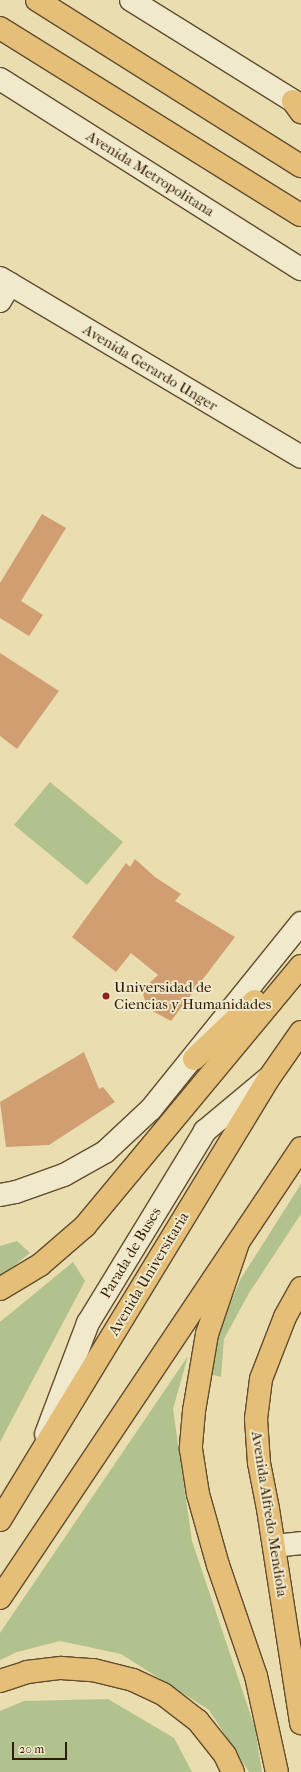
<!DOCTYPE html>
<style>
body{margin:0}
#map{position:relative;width:301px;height:1772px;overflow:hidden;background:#eaddaf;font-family:"IM FELL French Canon",serif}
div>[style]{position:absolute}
.green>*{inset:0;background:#b2c28e}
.building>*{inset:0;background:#d19e72}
.roads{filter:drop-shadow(1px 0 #614c30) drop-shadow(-1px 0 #614c30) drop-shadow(0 1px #614c30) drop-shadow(0 -1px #614c30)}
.minor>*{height:22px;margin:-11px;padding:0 11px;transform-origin:11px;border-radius:11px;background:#f1e9cb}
.major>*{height:22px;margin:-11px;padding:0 11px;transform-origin:11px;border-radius:11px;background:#e5be78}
.highway>*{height:22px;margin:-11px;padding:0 11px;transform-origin:11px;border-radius:11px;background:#e5be78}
.dots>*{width:11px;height:11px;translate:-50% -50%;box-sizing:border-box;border:2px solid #f1e9cb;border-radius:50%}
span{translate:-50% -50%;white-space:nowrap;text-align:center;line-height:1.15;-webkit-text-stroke:4px #f1e9cb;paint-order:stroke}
.street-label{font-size:15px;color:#331c06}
.poi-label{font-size:15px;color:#331c06}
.left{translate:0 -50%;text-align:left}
.scale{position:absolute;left:12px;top:1742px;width:55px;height:18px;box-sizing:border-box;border:2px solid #331c06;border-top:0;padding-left:5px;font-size:12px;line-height:14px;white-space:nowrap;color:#331c06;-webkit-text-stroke:3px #f1e9cb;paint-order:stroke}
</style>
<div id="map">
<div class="green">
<div style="clip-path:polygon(50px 782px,123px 842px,87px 885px,14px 825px)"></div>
<div style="clip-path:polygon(301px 1184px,301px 1214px,249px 1293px,224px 1339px,221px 1377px,210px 1374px,218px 1334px,240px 1280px)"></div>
<div style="clip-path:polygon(17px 1241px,30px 1253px,0 1277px,0 1246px)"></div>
<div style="clip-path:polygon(73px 1262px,85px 1281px,0 1442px,0 1322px)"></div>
<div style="clip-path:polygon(188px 1356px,173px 1409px,192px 1541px,255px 1728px,262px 1772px,249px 1772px,209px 1710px,121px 1654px,60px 1641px,17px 1652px,0 1660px,0 1633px)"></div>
<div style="clip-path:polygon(108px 1699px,174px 1738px,192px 1772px,0 1772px,0 1711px,24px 1701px)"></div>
</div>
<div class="building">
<div style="clip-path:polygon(42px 514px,66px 528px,21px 601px,43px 615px,29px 636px,0 618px,0 583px)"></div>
<div style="clip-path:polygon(0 653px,59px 691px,17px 749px,0 736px)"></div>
<div style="clip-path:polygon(135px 859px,155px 877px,181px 894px,175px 901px,235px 937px,171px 1021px,147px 1008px,142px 990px,158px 975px,131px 953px,116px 972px,72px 937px,126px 863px,130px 867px)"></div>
<div style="clip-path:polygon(84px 1052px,99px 1089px,103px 1087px,115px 1102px,49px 1145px,6px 1147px,0 1102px)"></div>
</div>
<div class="roads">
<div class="minor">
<div style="left:131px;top:0;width:200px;rotate:31.9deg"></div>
<div style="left:0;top:79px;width:356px;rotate:32.3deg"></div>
<div style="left:0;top:278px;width:350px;rotate:30.7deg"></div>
<div style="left:0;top:301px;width:20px;rotate:-60deg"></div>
<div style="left:0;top:1195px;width:16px;rotate:-11deg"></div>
<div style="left:16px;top:1192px;width:51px;rotate:-19.5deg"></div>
<div style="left:64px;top:1175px;width:47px;rotate:-29.3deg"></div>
<div style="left:105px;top:1152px;width:63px;rotate:-43.1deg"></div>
<div style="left:151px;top:1109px;width:239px;rotate:-51.1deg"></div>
<div style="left:46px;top:1434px;width:119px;rotate:-69.3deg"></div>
<div style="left:88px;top:1323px;width:225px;rotate:-58.6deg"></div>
<div style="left:205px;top:1131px;width:80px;rotate:-39.9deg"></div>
<div style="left:274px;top:1546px;width:27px;rotate:-6deg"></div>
</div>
<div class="major">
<div style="left:37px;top:0;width:312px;rotate:32.2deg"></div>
<div style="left:0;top:28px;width:354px;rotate:31.9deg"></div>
<div style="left:293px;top:101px;width:14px;rotate:54deg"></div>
<div style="left:301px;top:1288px;width:33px;rotate:119deg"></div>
<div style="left:285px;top:1317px;width:66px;rotate:111.2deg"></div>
<div style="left:261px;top:1379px;width:40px;rotate:97.1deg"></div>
<div style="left:256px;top:1419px;width:44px;rotate:86.1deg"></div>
<div style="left:259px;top:1463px;width:47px;rotate:78.9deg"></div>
<div style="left:268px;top:1509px;width:217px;rotate:81.2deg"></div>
<div style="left:0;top:1520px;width:517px;rotate:-58.68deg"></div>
<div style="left:269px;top:1078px;width:56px;rotate:-55.2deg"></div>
<div style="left:0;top:1598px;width:541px;rotate:-56.22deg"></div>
</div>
<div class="highway">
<div style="left:194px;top:1059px;width:84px;rotate:-43.6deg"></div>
<div style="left:238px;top:1243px;width:96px;rotate:108.8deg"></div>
<div style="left:207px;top:1334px;width:78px;rotate:99.6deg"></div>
<div style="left:194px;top:1411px;width:38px;rotate:95deg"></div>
<div style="left:191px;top:1449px;width:46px;rotate:81.2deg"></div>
<div style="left:198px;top:1494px;width:74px;rotate:74.3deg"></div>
<div style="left:218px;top:1565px;width:117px;rotate:71.1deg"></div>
<div style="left:256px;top:1676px;width:98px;rotate:77.7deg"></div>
<div style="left:0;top:1289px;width:47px;rotate:-31deg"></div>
<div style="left:40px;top:1265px;width:60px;rotate:-40.9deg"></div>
<div style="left:85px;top:1226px;width:338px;rotate:-50.3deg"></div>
<div style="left:0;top:1681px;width:28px;rotate:-18deg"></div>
<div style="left:27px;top:1672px;width:34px;rotate:-7deg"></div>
<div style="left:61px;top:1668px;width:32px;rotate:4deg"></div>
<div style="left:93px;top:1670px;width:41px;rotate:14deg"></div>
<div style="left:133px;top:1680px;width:33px;rotate:25deg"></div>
<div style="left:163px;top:1694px;width:44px;rotate:37.6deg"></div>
<div style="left:198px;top:1721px;width:43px;rotate:51.5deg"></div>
<div style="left:225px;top:1755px;width:19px;rotate:65deg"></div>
</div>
</div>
<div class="dots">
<div style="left:106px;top:996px;background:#8f2418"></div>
</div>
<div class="street-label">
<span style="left:150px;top:174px;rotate:32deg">Avenida Metropolitana</span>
<span style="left:150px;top:368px;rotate:31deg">Avenida Gerardo Unger</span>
<span style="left:131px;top:1253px;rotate:-59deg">Parada de Buses</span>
<span style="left:149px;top:1274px;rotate:-59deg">Avenida Universitaria</span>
<span style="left:269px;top:1514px;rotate:81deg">Avenida Alfredo Mendiola</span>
</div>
<div class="poi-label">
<span class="left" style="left:114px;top:996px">Universidad de<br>Ciencias y Humanidades</span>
</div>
<div class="scale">20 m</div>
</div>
